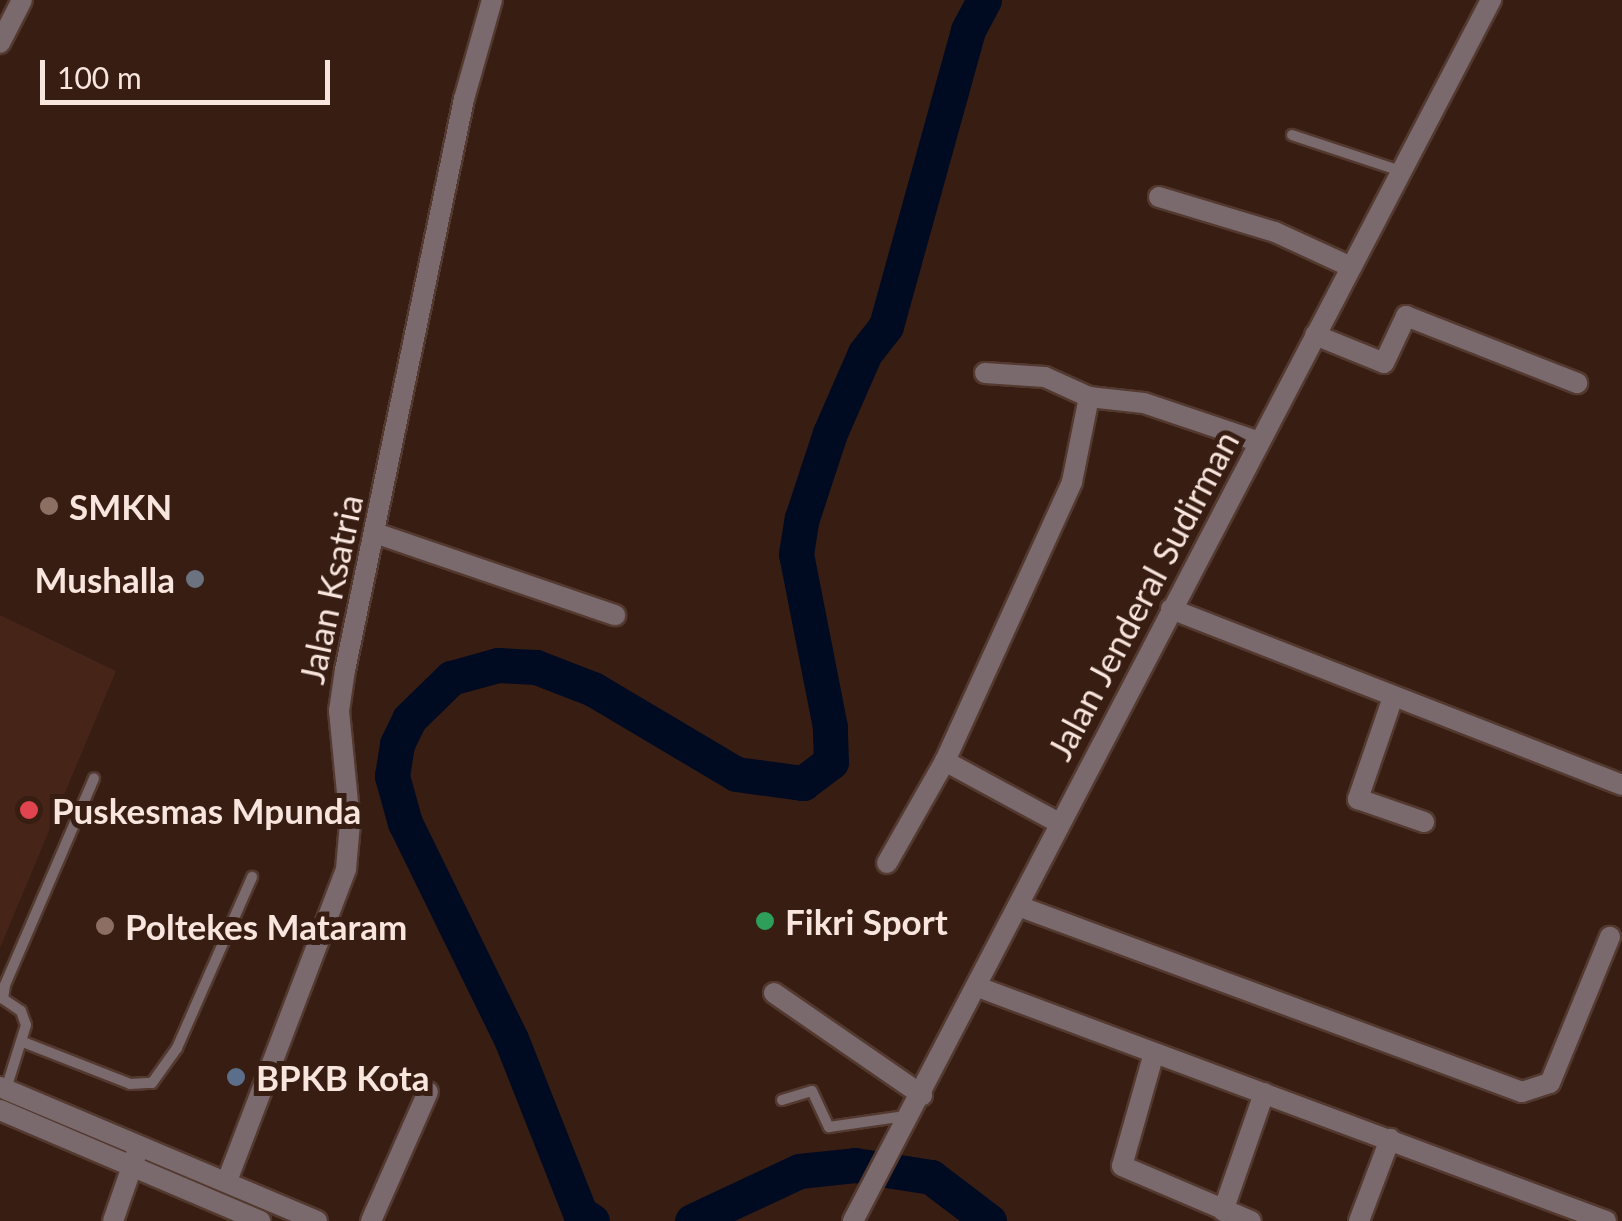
<!DOCTYPE html>
<style>
body{margin:0}
#map{position:relative;width:1622px;height:1221px;overflow:hidden;background:#381d13;font-family:Lato,sans-serif}
div>[style]{position:absolute}
.built>*{inset:0;background:#462417}
.river>*{height:35px;margin:-17.5px;padding:0 17.5px;transform-origin:17.5px;border-radius:17.5px;background:#000b22}
.roads{filter:drop-shadow(2px 0 #53392f) drop-shadow(-2px 0 #53392f) drop-shadow(0 2px #53392f) drop-shadow(0 -2px #53392f)}
.service>*{height:10px;margin:-5px;padding:0 5px;transform-origin:5px;border-radius:5px;background:#7a6a6d}
.minor>*{height:20px;margin:-10px;padding:0 10px;transform-origin:10px;border-radius:10px;background:#7a6a6d}
.tertiary>*{height:20px;margin:-10px;padding:0 10px;transform-origin:10px;border-radius:10px;background:#7a6a6d}
.dots>*{width:28px;height:28px;translate:-50% -50%;box-sizing:border-box;border:5px solid #381d13;border-radius:50%}
span{translate:-50% -50%;white-space:nowrap;text-align:center;line-height:1.15;-webkit-text-stroke:10px #381d13;paint-order:stroke}
.poi-label{font-size:35px;color:#f8e5dd;font-weight:700}
.left{translate:0 -50%;text-align:left}
.right{translate:-100% -50%;text-align:right}
.street-label{font-size:35px;color:#f8e5dd}
.scale{position:absolute;left:40px;top:60px;width:290px;height:45px;box-sizing:border-box;border:5px solid #f8e5dd;border-top:0;padding-left:12px;font-size:30px;line-height:35px;white-space:nowrap;color:#f8e5dd;-webkit-text-stroke:8px #381d13;paint-order:stroke}
</style>
<div id="map">
<div class="built">
<div style="clip-path:polygon(0 615px,116px 671px,0 948px)"></div>
</div>
<div class="river">
<div style="left:592px;top:1221px;width:14px;rotate:-146deg"></div>
<div style="left:580px;top:1213px;width:187px;rotate:-111.6deg"></div>
<div style="left:511px;top:1039px;width:241px;rotate:-116.1deg"></div>
<div style="left:405px;top:823px;width:49px;rotate:-105.5deg"></div>
<div style="left:392px;top:776px;width:32px;rotate:-81deg"></div>
<div style="left:397px;top:744px;width:28px;rotate:-64deg"></div>
<div style="left:409px;top:719px;width:59px;rotate:-44.3deg"></div>
<div style="left:451px;top:678px;width:49px;rotate:-15.5deg"></div>
<div style="left:498px;top:665px;width:38px;rotate:3deg"></div>
<div style="left:536px;top:667px;width:61px;rotate:21.1deg"></div>
<div style="left:593px;top:689px;width:166px;rotate:30.7deg"></div>
<div style="left:736px;top:774px;width:68px;rotate:7.7deg"></div>
<div style="left:803px;top:783px;width:35px;rotate:-37deg"></div>
<div style="left:831px;top:762px;width:35px;rotate:-92deg"></div>
<div style="left:830px;top:727px;width:176px;rotate:-101.1deg"></div>
<div style="left:796px;top:554px;width:36px;rotate:-81deg"></div>
<div style="left:802px;top:518px;width:89px;rotate:-71.8deg"></div>
<div style="left:830px;top:433px;width:87px;rotate:-66.4deg"></div>
<div style="left:865px;top:353px;width:34px;rotate:-52deg"></div>
<div style="left:886px;top:326px;width:307px;rotate:-74.5deg"></div>
<div style="left:968px;top:30px;width:34px;rotate:-62deg"></div>
<div style="left:692px;top:1221px;width:118px;rotate:-25deg"></div>
<div style="left:799px;top:1171px;width:56px;rotate:-6.1deg"></div>
<div style="left:855px;top:1165px;width:77px;rotate:9deg"></div>
<div style="left:931px;top:1177px;width:73px;rotate:37.2deg"></div>
</div>
<div class="roads">
<div class="service">
<div style="left:1292px;top:135px;width:115px;rotate:18.3deg"></div>
<div style="left:23px;top:1042px;width:115px;rotate:21.4deg"></div>
<div style="left:130px;top:1084px;width:22px;rotate:-3deg"></div>
<div style="left:152px;top:1083px;width:43px;rotate:-54.5deg"></div>
<div style="left:177px;top:1048px;width:187px;rotate:-66.3deg"></div>
<div style="left:6px;top:1089px;width:67px;rotate:-72.6deg"></div>
<div style="left:26px;top:1025px;width:15px;rotate:-110deg"></div>
<div style="left:21px;top:1011px;width:22px;rotate:-146deg"></div>
<div style="left:3px;top:999px;width:14px;rotate:-82deg"></div>
<div style="left:5px;top:985px;width:225px;rotate:-66.7deg"></div>
<div style="left:782px;top:1100px;width:31px;rotate:-17deg"></div>
<div style="left:812px;top:1091px;width:40px;rotate:65deg"></div>
<div style="left:829px;top:1127px;width:77px;rotate:-8.2deg"></div>
</div>
<div class="minor">
<div style="left:0;top:43px;width:48px;rotate:-62.9deg"></div>
<div style="left:1159px;top:197px;width:121px;rotate:16.8deg"></div>
<div style="left:1275px;top:232px;width:84px;rotate:24.7deg"></div>
<div style="left:1315px;top:335px;width:74px;rotate:22.1deg"></div>
<div style="left:1384px;top:363px;width:52px;rotate:-64.9deg"></div>
<div style="left:1406px;top:316px;width:184px;rotate:21.4deg"></div>
<div style="left:985px;top:373px;width:60px;rotate:3.8deg"></div>
<div style="left:1045px;top:377px;width:48px;rotate:24.4deg"></div>
<div style="left:1089px;top:397px;width:55px;rotate:6.2deg"></div>
<div style="left:1144px;top:403px;width:122px;rotate:18.6deg"></div>
<div style="left:375px;top:533px;width:254px;rotate:18.9deg"></div>
<div style="left:1171px;top:609px;width:484px;rotate:21.3deg"></div>
<div style="left:1392px;top:700px;width:105px;rotate:109deg"></div>
<div style="left:1358px;top:799px;width:70px;rotate:19.2deg"></div>
<div style="left:1059px;top:823px;width:130px;rotate:-151.5deg"></div>
<div style="left:945px;top:761px;width:307px;rotate:-65.5deg"></div>
<div style="left:1072px;top:482px;width:87px;rotate:-78.7deg"></div>
<div style="left:887px;top:863px;width:117px;rotate:-60.4deg"></div>
<div style="left:1021px;top:907px;width:534px;rotate:20.27deg"></div>
<div style="left:1522px;top:1092px;width:29px;rotate:-18deg"></div>
<div style="left:1550px;top:1083px;width:158px;rotate:-67.7deg"></div>
<div style="left:978px;top:987px;width:670px;rotate:20.44deg"></div>
<div style="left:774px;top:993px;width:180px;rotate:34.6deg"></div>
<div style="left:1154px;top:1053px;width:117px;rotate:105.8deg"></div>
<div style="left:1122px;top:1166px;width:140px;rotate:23.1deg"></div>
<div style="left:1223px;top:1211px;width:125px;rotate:-70.8deg"></div>
<div style="left:113px;top:1221px;width:73px;rotate:-70.8deg"></div>
<div style="left:371px;top:1221px;width:141px;rotate:-66.2deg"></div>
<div style="left:1359px;top:1221px;width:88px;rotate:-69.3deg"></div>
</div>
<div class="tertiary">
<div style="left:0;top:1087px;width:344px;rotate:22.9deg"></div>
<div style="left:0;top:1110px;width:283px;rotate:23.1deg"></div>
<div style="left:227px;top:1181px;width:334px;rotate:-69.1deg"></div>
<div style="left:346px;top:869px;width:46px;rotate:-85deg"></div>
<div style="left:350px;top:823px;width:113px;rotate:-95.6deg"></div>
<div style="left:339px;top:711px;width:41px;rotate:-81.7deg"></div>
<div style="left:345px;top:670px;width:583px;rotate:-78.23deg"></div>
<div style="left:464px;top:99px;width:103px;rotate:-74.2deg"></div>
<div style="left:853px;top:1221px;width:1378px;rotate:-62.41deg"></div>
</div>
</div>
<div class="dots">
<div style="left:49px;top:506px;background:#8d6e63"></div>
<div style="left:195px;top:579px;background:#6b7280"></div>
<div style="left:29px;top:810px;background:#e0444e"></div>
<div style="left:765px;top:921px;background:#2e9e5b"></div>
<div style="left:105px;top:926px;background:#8d6e63"></div>
<div style="left:236px;top:1077px;background:#5c6f8a"></div>
</div>
<div class="poi-label">
<span class="left" style="left:69px;top:506px">SMKN</span>
<span class="right" style="left:175px;top:579px">Mushalla</span>
<span class="left" style="left:52px;top:810px">Puskesmas Mpunda</span>
<span class="left" style="left:785px;top:921px">Fikri Sport</span>
<span class="left" style="left:125px;top:926px">Poltekes Mataram</span>
<span class="left" style="left:256px;top:1077px">BPKB Kota</span>
</div>
<div class="street-label">
<span style="left:330px;top:589px;rotate:-78deg">Jalan Ksatria</span>
<span style="left:1142px;top:595px;rotate:-62deg">Jalan Jenderal Sudirman</span>
</div>
<div class="scale">100 m</div>
</div>
